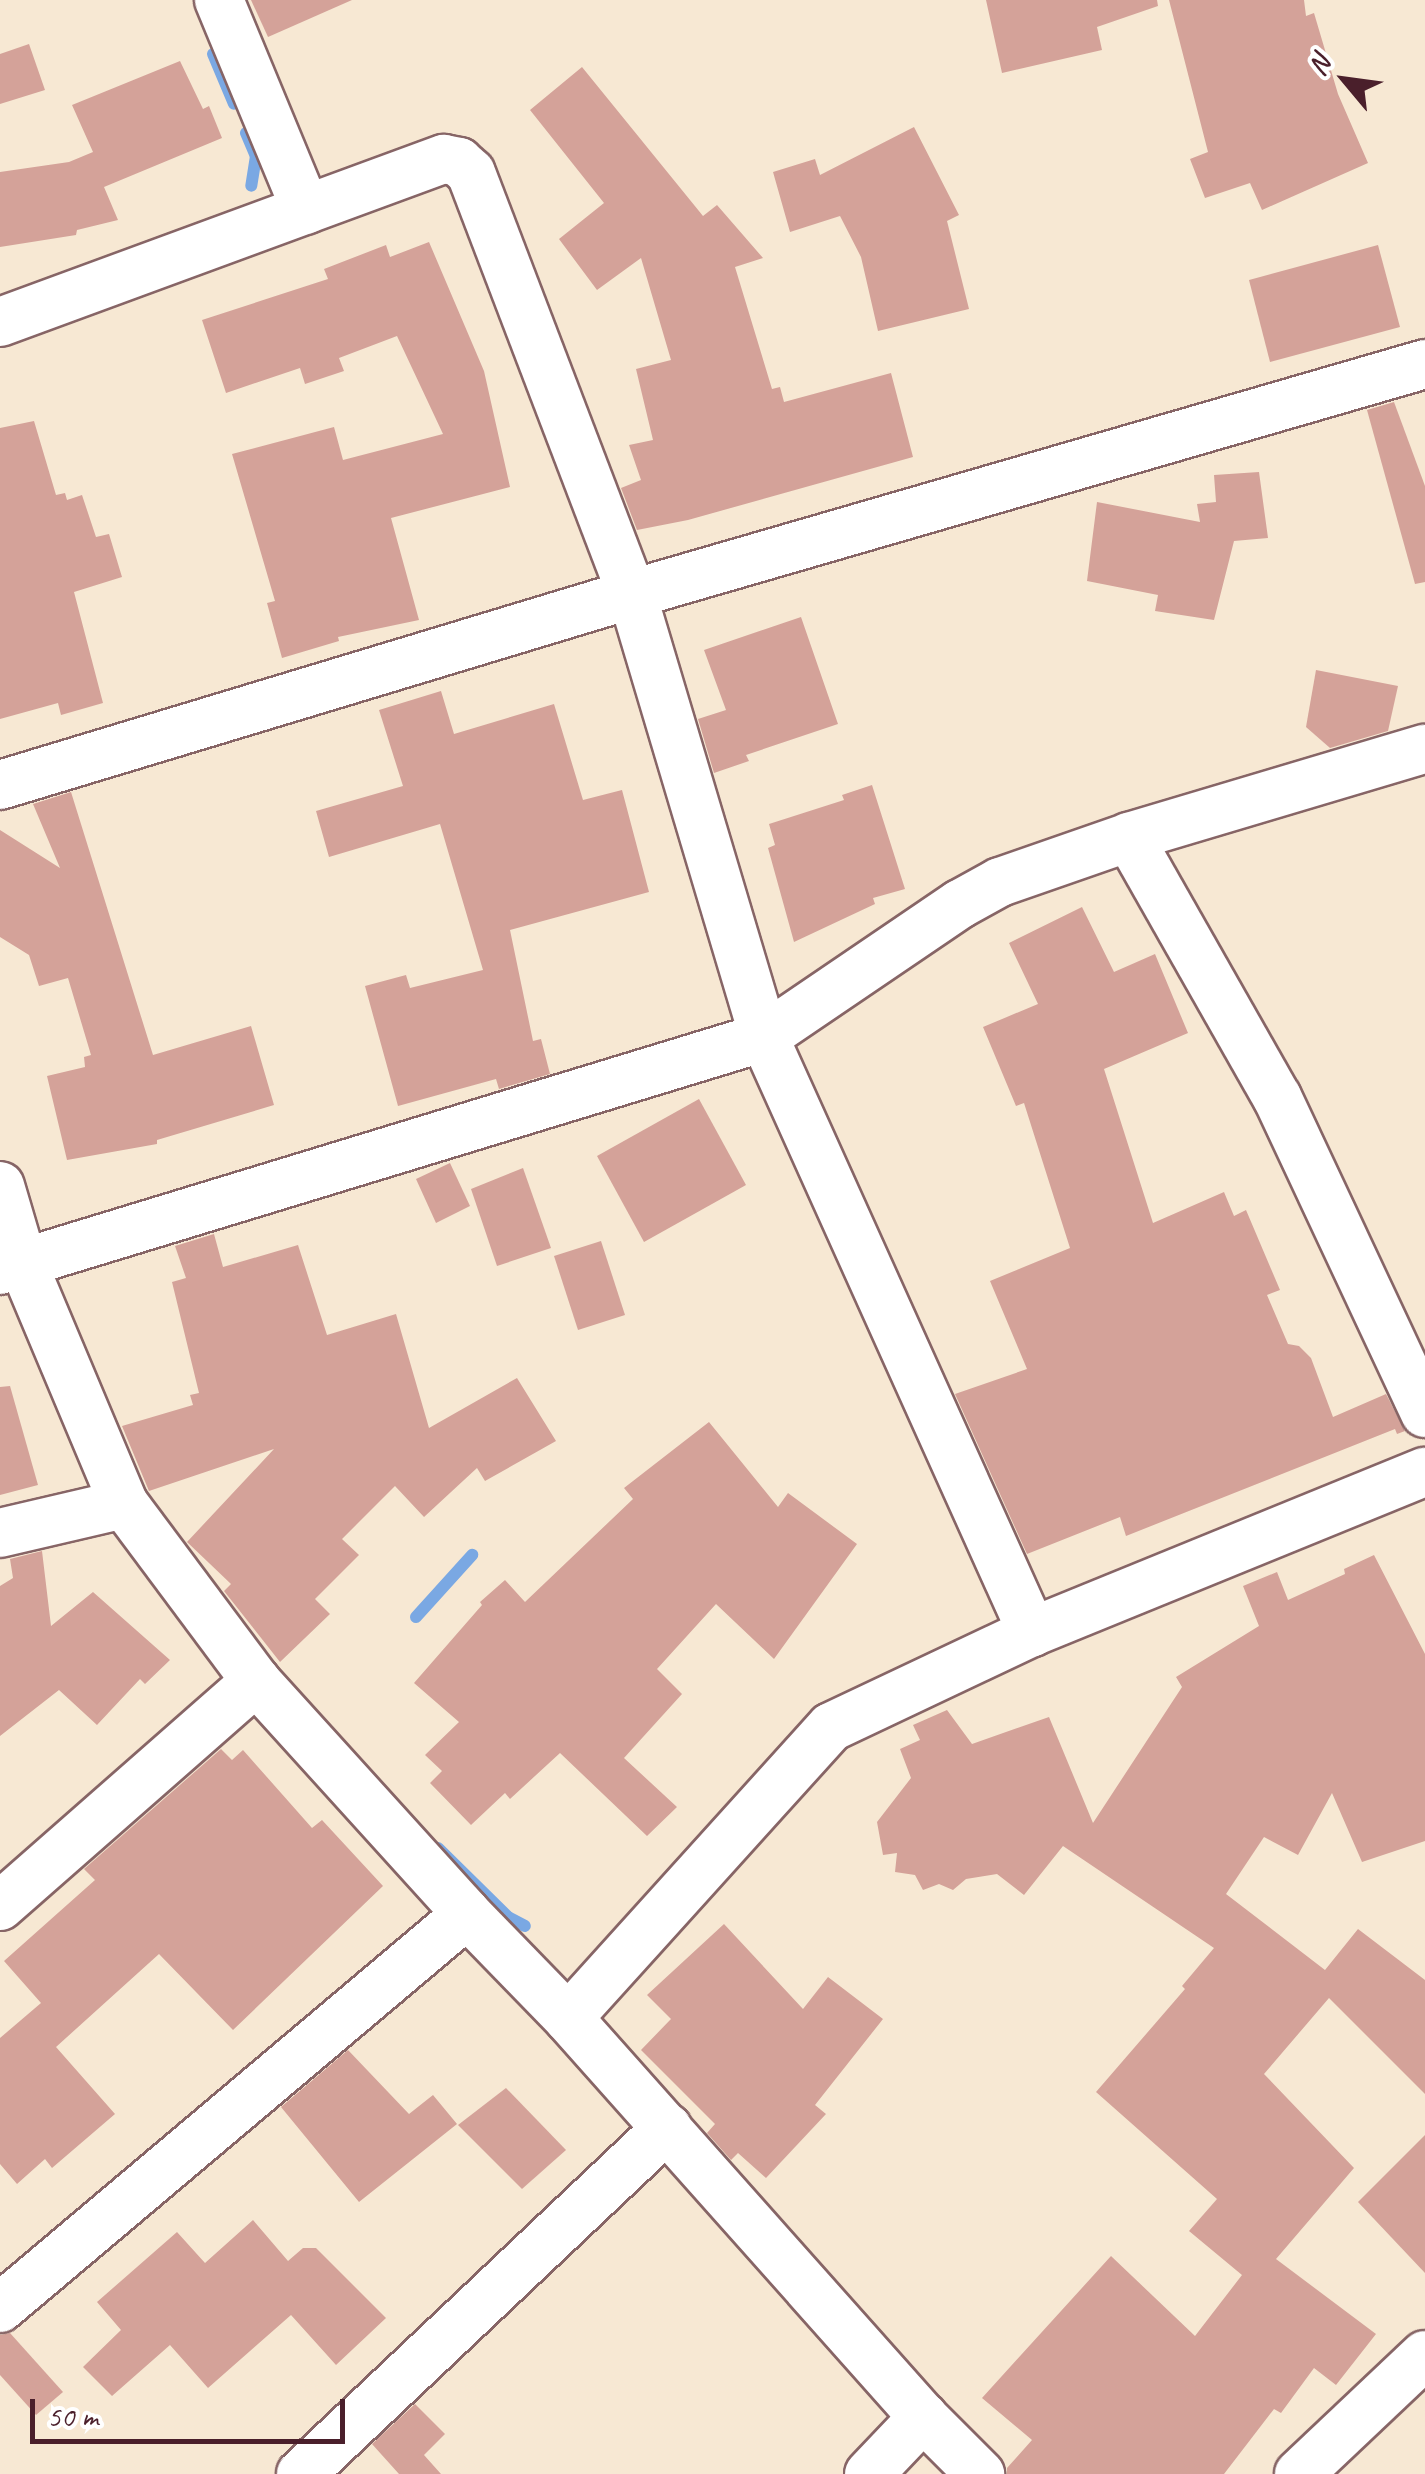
<!DOCTYPE html>
<style>
body{margin:0}
#map{position:relative;width:1425px;height:2474px;overflow:hidden;background:#f7e8d3;font-family:Caveat,sans-serif}
div>[style]{position:absolute}
.stream>*{height:12px;margin:-6px;padding:0 6px;transform-origin:6px;border-radius:6px;background:#7aa8e3}
.building>*{inset:0;background:#d4a299}
.roads{filter:drop-shadow(2px 0 #876566) drop-shadow(-2px 0 #876566) drop-shadow(0 2px #876566) drop-shadow(0 -2px #876566)}
.street>*{height:48px;margin:-24px;padding:0 24px;transform-origin:24px;border-radius:24px;background:#fff}
span{translate:-50% -50%;white-space:nowrap;text-align:center;line-height:1.15;-webkit-text-stroke:10px #fff;paint-order:stroke}
.north{position:absolute;left:1295px;top:30px;width:100px;height:100px;-webkit-text-stroke:8px #fff;paint-order:stroke;rotate:299deg;font-size:28px;font-weight:700;line-height:40px;text-align:center;color:#4a1f2b}
.north::after{content:'';display:block;margin:auto;width:35px;height:45px;background:#4a1f2b;clip-path:polygon(50% 0,100% 100%,50% 72%,0 100%)}
.scale{position:absolute;left:30px;top:2399px;width:315px;height:45px;box-sizing:border-box;border:5px solid #4a1f2b;border-top:0;padding-left:12px;font-size:30px;line-height:35px;white-space:nowrap;color:#4a1f2b;-webkit-text-stroke:8px #fff;paint-order:stroke}
</style>
<div id="map">
<div class="stream">
<div style="left:213px;top:54px;width:54px;rotate:67.2deg"></div>
<div style="left:246px;top:133px;width:25px;rotate:67deg"></div>
<div style="left:256px;top:156px;width:30px;rotate:99deg"></div>
<div style="left:416px;top:1617px;width:84px;rotate:-47.9deg"></div>
<div style="left:438px;top:1848px;width:98px;rotate:44.6deg"></div>
<div style="left:508px;top:1917px;width:19px;rotate:28deg"></div>
</div>
<div class="building">
<div style="clip-path:polygon(251px 0,352px 0,268px 37px)"></div>
<div style="clip-path:polygon(986px 0,1157px 0,1158px 6px,1097px 27px,1102px 50px,1002px 73px)"></div>
<div style="clip-path:polygon(1169px 0,1304px 0,1306px 16px,1314px 13px,1338px 94px,1368px 163px,1262px 210px,1250px 183px,1205px 198px,1190px 159px,1208px 152px)"></div>
<div style="clip-path:polygon(29px 44px,45px 90px,0 104px,0 54px)"></div>
<div style="clip-path:polygon(180px 61px,203px 109px,209px 106px,222px 138px,104px 187px,118px 220px,77px 230px,76px 235px,0 247px,0 172px,69px 162px,93px 152px,72px 105px)"></div>
<div style="clip-path:polygon(582px 67px,703px 216px,717px 205px,763px 258px,735px 267px,772px 389px,780px 387px,784px 402px,891px 373px,913px 457px,688px 520px,637px 530px,621px 488px,641px 480px,629px 445px,653px 440px,636px 369px,671px 360px,641px 258px,597px 290px,559px 239px,604px 203px,530px 110px)"></div>
<div style="clip-path:polygon(914px 127px,959px 215px,947px 221px,969px 309px,878px 331px,861px 257px,840px 216px,790px 232px,773px 172px,815px 159px,820px 175px)"></div>
<div style="clip-path:polygon(429px 242px,484px 371px,510px 487px,391px 518px,419px 620px,338px 637px,339px 641px,282px 658px,267px 603px,275px 601px,232px 454px,334px 427px,343px 460px,443px 434px,397px 336px,339px 358px,344px 371px,305px 384px,300px 368px,226px 393px,202px 320px,328px 279px,324px 269px,386px 245px,390px 257px)"></div>
<div style="clip-path:polygon(1378px 245px,1400px 327px,1270px 362px,1249px 280px)"></div>
<div style="clip-path:polygon(1394px 402px,1425px 486px,1425px 582px,1415px 584px,1367px 410px)"></div>
<div style="clip-path:polygon(34px 421px,56px 495px,65px 493px,67px 500px,82px 495px,96px 537px,109px 534px,122px 577px,74px 592px,103px 703px,61px 715px,58px 703px,0 719px,0 428px)"></div>
<div style="clip-path:polygon(1259px 472px,1268px 538px,1234px 541px,1214px 620px,1155px 611px,1158px 595px,1087px 581px,1097px 502px,1200px 522px,1197px 504px,1216px 502px,1214px 475px)"></div>
<div style="clip-path:polygon(801px 617px,838px 724px,746px 755px,749px 761px,714px 773px,698px 719px,726px 710px,704px 650px)"></div>
<div style="clip-path:polygon(1316px 670px,1398px 686px,1388px 731px,1330px 748px,1306px 727px)"></div>
<div style="clip-path:polygon(441px 691px,454px 734px,554px 704px,583px 800px,622px 790px,649px 892px,510px 930px,533px 1041px,541px 1039px,550px 1074px,499px 1089px,496px 1079px,398px 1106px,365px 986px,406px 975px,410px 988px,483px 970px,440px 824px,329px 857px,316px 811px,403px 786px,379px 710px)"></div>
<div style="clip-path:polygon(872px 785px,905px 889px,873px 898px,875px 904px,794px 942px,768px 848px,775px 845px,769px 824px,844px 800px,842px 795px)"></div>
<div style="clip-path:polygon(71px 792px,153px 1055px,251px 1026px,274px 1105px,157px 1140px,157px 1144px,67px 1160px,47px 1076px,85px 1067px,84px 1057px,91px 1055px,68px 978px,39px 986px,29px 955px,0 937px,0 830px,60px 868px,33px 804px)"></div>
<div style="clip-path:polygon(1082px 907px,1114px 972px,1155px 954px,1188px 1033px,1104px 1069px,1153px 1223px,1224px 1192px,1234px 1216px,1246px 1210px,1280px 1290px,1267px 1295px,1288px 1344px,1299px 1346px,1311px 1358px,1333px 1417px,1386px 1394px,1405px 1431px,1397px 1434px,1395px 1429px,1126px 1536px,1120px 1517px,1027px 1554px,955px 1394px,1027px 1369px,990px 1281px,1070px 1248px,1024px 1103px,1016px 1106px,983px 1027px,1038px 1004px,1009px 943px)"></div>
<div style="clip-path:polygon(699px 1099px,746px 1185px,644px 1242px,597px 1156px)"></div>
<div style="clip-path:polygon(450px 1163px,470px 1206px,436px 1223px,416px 1179px)"></div>
<div style="clip-path:polygon(523px 1168px,551px 1248px,497px 1266px,471px 1189px)"></div>
<div style="clip-path:polygon(214px 1234px,223px 1267px,298px 1245px,327px 1335px,396px 1314px,429px 1428px,517px 1378px,556px 1441px,485px 1481px,477px 1468px,424px 1517px,395px 1486px,342px 1539px,359px 1555px,315px 1599px,330px 1614px,280px 1662px,224px 1591px,231px 1584px,187px 1542px,274px 1449px,149px 1491px,122px 1426px,193px 1405px,190px 1395px,199px 1393px,172px 1282px,186px 1278px,175px 1246px)"></div>
<div style="clip-path:polygon(601px 1241px,625px 1315px,578px 1330px,554px 1256px)"></div>
<div style="clip-path:polygon(10px 1386px,38px 1485px,0 1495px,0 1387px)"></div>
<div style="clip-path:polygon(709px 1422px,778px 1507px,788px 1493px,857px 1544px,774px 1659px,716px 1604px,657px 1669px,682px 1694px,624px 1758px,677px 1807px,647px 1836px,560px 1753px,510px 1799px,505px 1793px,471px 1825px,430px 1783px,442px 1771px,425px 1755px,459px 1722px,414px 1683px,482px 1605px,480px 1602px,505px 1580px,525px 1602px,633px 1499px,624px 1488px)"></div>
<div style="clip-path:polygon(42px 1551px,51px 1626px,93px 1592px,170px 1660px,145px 1684px,140px 1679px,97px 1725px,59px 1690px,0 1736px,0 1586px,13px 1578px,10px 1559px)"></div>
<div style="clip-path:polygon(1374px 1555px,1425px 1654px,1425px 1841px,1362px 1862px,1332px 1793px,1298px 1855px,1264px 1837px,1226px 1894px,1325px 1970px,1358px 1929px,1425px 1980px,1425px 2094px,1329px 1998px,1264px 2074px,1354px 2168px,1276px 2259px,1376px 2334px,1336px 2385px,1314px 2368px,1281px 2413px,1274px 2409px,1224px 2474px,1007px 2474px,1007px 2468px,1032px 2440px,982px 2398px,1111px 2256px,1195px 2336px,1242px 2275px,1189px 2231px,1217px 2199px,1096px 2092px,1185px 1989px,1182px 1986px,1214px 1948px,1063px 1846px,1024px 1895px,997px 1874px,966px 1879px,953px 1890px,939px 1884px,923px 1890px,915px 1875px,895px 1872px,897px 1853px,883px 1855px,877px 1822px,911px 1778px,900px 1749px,920px 1740px,913px 1725px,947px 1710px,972px 1744px,1049px 1717px,1093px 1823px,1182px 1687px,1176px 1677px,1259px 1626px,1243px 1586px,1277px 1572px,1288px 1600px,1345px 1574px,1344px 1569px)"></div>
<div style="clip-path:polygon(221px 1749px,232px 1760px,243px 1750px,312px 1828px,322px 1820px,383px 1886px,233px 2030px,159px 1954px,56px 2047px,115px 2114px,52px 2168px,45px 2159px,17px 2184px,0 2164px,0 2038px,41px 2003px,4px 1961px,95px 1880px,84px 1869px)"></div>
<div style="clip-path:polygon(724px 1924px,803px 2009px,828px 1977px,883px 2019px,815px 2105px,826px 2114px,766px 2178px,738px 2153px,731px 2160px,707px 2133px,715px 2124px,641px 2050px,671px 2019px,647px 1995px)"></div>
<div style="clip-path:polygon(348px 2050px,409px 2114px,433px 2095px,457px 2124px,359px 2202px,281px 2107px)"></div>
<div style="clip-path:polygon(506px 2088px,566px 2150px,522px 2189px,458px 2125px)"></div>
<div style="clip-path:polygon(1425px 2135px,1425px 2273px,1358px 2202px)"></div>
<div style="clip-path:polygon(253px 2220px,288px 2261px,303px 2248px,316px 2248px,386px 2318px,336px 2365px,291px 2315px,208px 2388px,170px 2345px,112px 2396px,83px 2367px,121px 2330px,97px 2302px,177px 2232px,205px 2263px)"></div>
<div style="clip-path:polygon(10px 2333px,63px 2392px,36px 2415px,0 2375px,0 2335px)"></div>
<div style="clip-path:polygon(415px 2404px,445px 2434px,424px 2455px,441px 2474px,399px 2474px,372px 2444px)"></div>
</div>
<div class="roads">
<div class="street">
<div style="left:219px;top:0;width:227px;rotate:67.5deg"></div>
<div style="left:0;top:322px;width:473px;rotate:-20.2deg"></div>
<div style="left:444px;top:159px;width:15px;rotate:11deg"></div>
<div style="left:459px;top:162px;width:16px;rotate:43deg"></div>
<div style="left:471px;top:173px;width:451px;rotate:69.1deg"></div>
<div style="left:632px;top:594px;width:462px;rotate:73.4deg"></div>
<div style="left:764px;top:1037px;width:237px;rotate:-34.2deg"></div>
<div style="left:960px;top:904px;width:46px;rotate:-28.8deg"></div>
<div style="left:1000px;top:882px;width:137px;rotate:-19.2deg"></div>
<div style="left:1129px;top:837px;width:309px;rotate:-16.6deg"></div>
<div style="left:0;top:785px;width:660px;rotate:-16.82deg"></div>
<div style="left:632px;top:594px;width:826px;rotate:-16.17deg"></div>
<div style="left:1129px;top:837px;width:299px;rotate:60.4deg"></div>
<div style="left:1277px;top:1097px;width:349px;rotate:64.9deg"></div>
<div style="left:0;top:1186px;width:81px;rotate:73.6deg"></div>
<div style="left:23px;top:1264px;width:260px;rotate:67.2deg"></div>
<div style="left:124px;top:1504px;width:221px;rotate:53.3deg"></div>
<div style="left:256px;top:1681px;width:314px;rotate:47.8deg"></div>
<div style="left:467px;top:1914px;width:145px;rotate:45.8deg"></div>
<div style="left:568px;top:2018px;width:534px;rotate:48.34deg"></div>
<div style="left:923px;top:2417px;width:81px;rotate:45deg"></div>
<div style="left:0;top:1270px;width:799px;rotate:-16.96deg"></div>
<div style="left:764px;top:1037px;width:653px;rotate:65.75deg"></div>
<div style="left:0;top:1533px;width:127px;rotate:-13.2deg"></div>
<div style="left:0;top:1906px;width:341px;rotate:-41.3deg"></div>
<div style="left:568px;top:2018px;width:392px;rotate:-47.9deg"></div>
<div style="left:831px;top:1727px;width:222px;rotate:-25.3deg"></div>
<div style="left:1032px;top:1632px;width:424px;rotate:-22.2deg"></div>
<div style="left:0;top:2308px;width:611px;rotate:-40.15deg"></div>
<div style="left:301px;top:2474px;width:504px;rotate:-43.39deg"></div>
<div style="left:869px;top:2474px;width:79px;rotate:-46.5deg"></div>
<div style="left:1299px;top:2474px;width:173px;rotate:-43.4deg"></div>
</div>
</div>
<div class="north">N</div>
<div class="scale">50 m</div>
</div>
